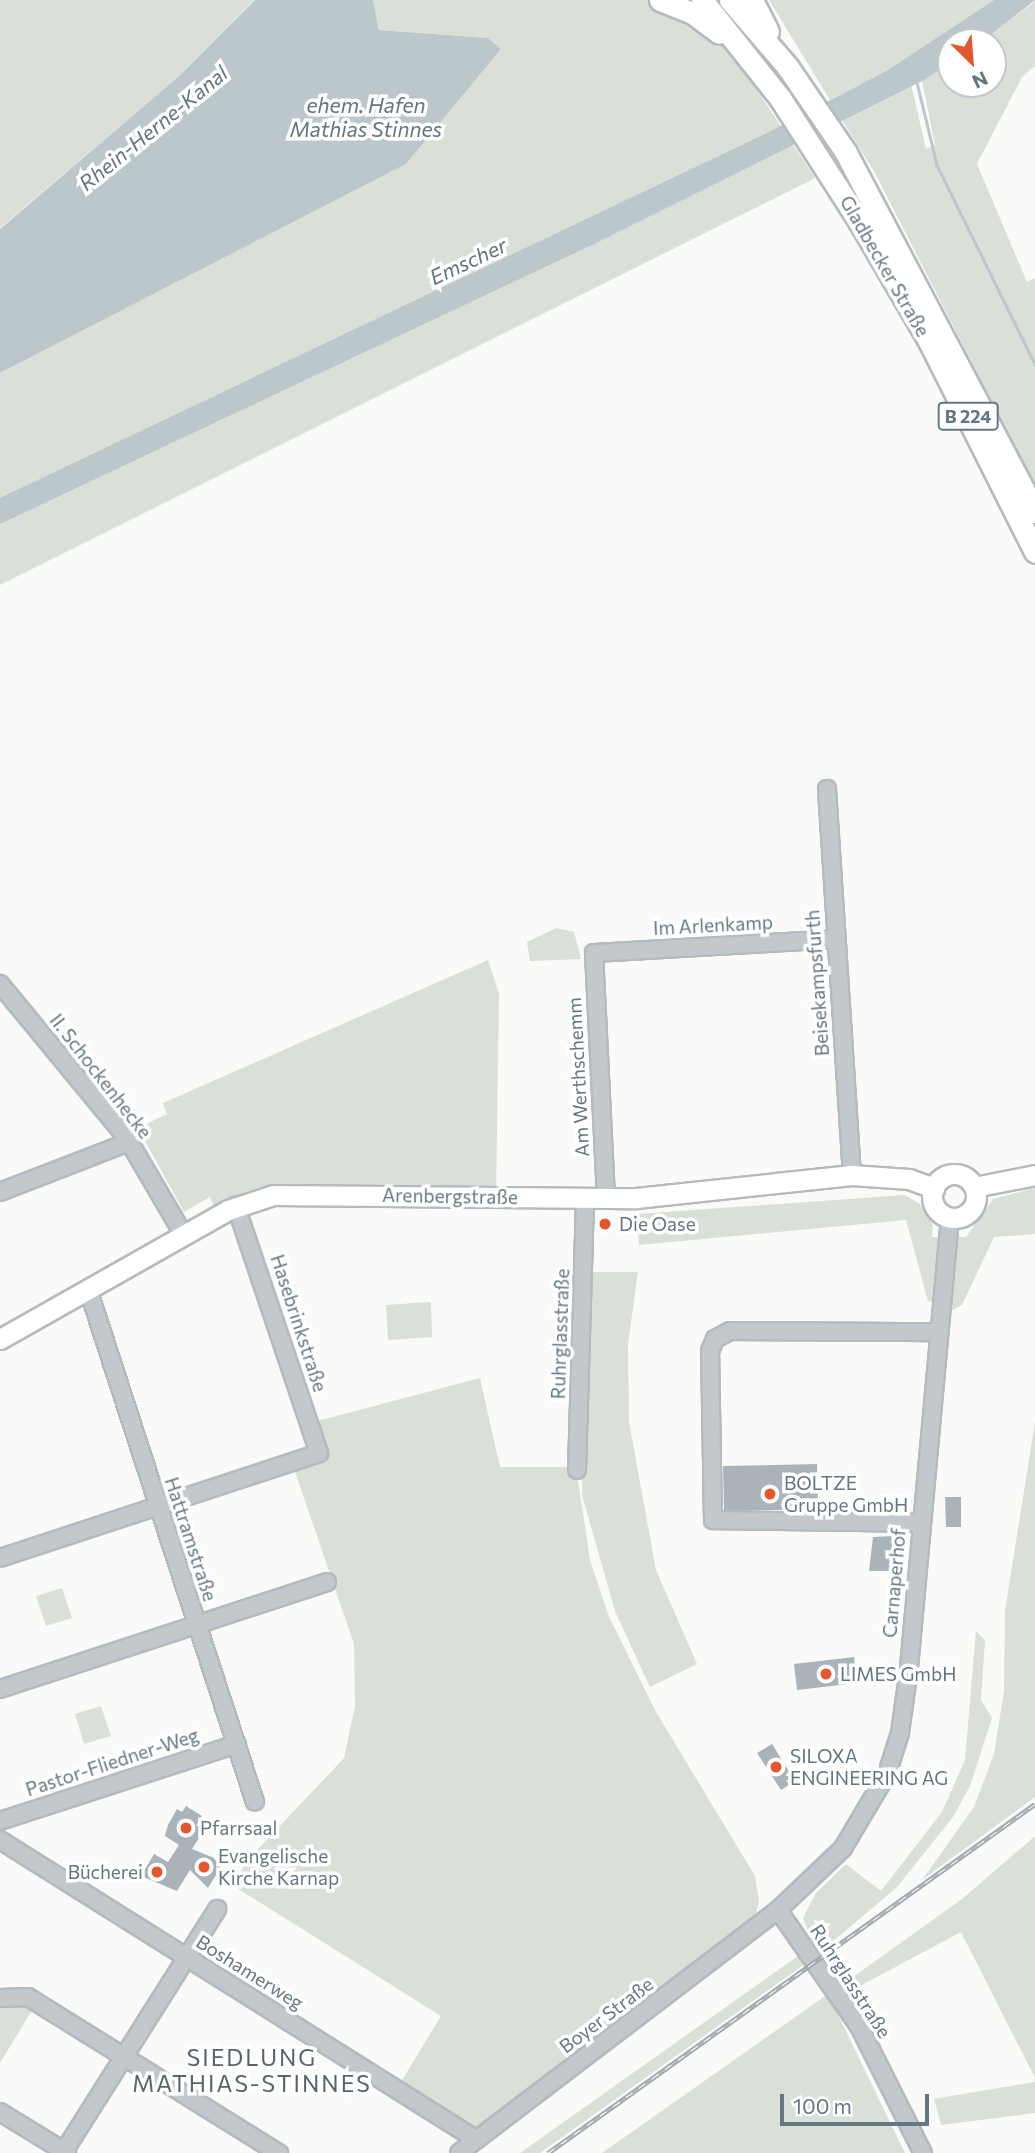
<!DOCTYPE html>
<meta charset="utf-8">
<style>
body{margin:0}
#map{position:relative;width:1035px;height:2153px;overflow:hidden;background:#fafaf8;font-family:Commissioner,sans-serif}
div>[style]{position:absolute}
.green>*{inset:0;background:#dadfd7}
.water>*{inset:0;background:#bbc7cb}
.stream>*{height:2.5px;margin:-1.25px;padding:0 1.25px;transform-origin:1.25px;border-radius:1.25px;background:#bbc7cb}
.building>*{inset:0;background:#aab3b9}
.roads{filter:drop-shadow(2px 0 #b5babe) drop-shadow(-2px 0 #b5babe) drop-shadow(0 2px #b5babe) drop-shadow(0 -2px #b5babe)}
.minor>*{height:16px;margin:-8px;padding:0 8px;transform-origin:8px;border-radius:8px;background:#c3c8cc}
.major>*{height:19px;margin:-9.5px;padding:0 9.5px;transform-origin:9.5px;border-radius:9.5px;background:#fff}
.major>.ring{margin:-9.5px;padding:0;box-sizing:content-box;background:none;border:19px solid #fff;border-radius:50%}
.highway>*{height:21px;margin:-10.5px;padding:0 10.5px;transform-origin:10.5px;border-radius:10.5px;background:#fff}
.rail>*{height:5px;margin-top:-2.5px;transform-origin:0;background:repeating-linear-gradient(90deg,#fff 0 8px,#a2aab0 0 16px);box-sizing:border-box;border-block:2px solid #a2aab0}
.dots>*{width:19px;height:19px;translate:-50% -50%;box-sizing:border-box;border:4px solid #fff;border-radius:50%}
span{translate:-50% -50%;white-space:nowrap;text-align:center;line-height:1.15;-webkit-text-stroke:7px #fff;paint-order:stroke}
.shield-label span{padding:2px 5px;background:#fff;border:2px solid;border-radius:5px;-webkit-text-stroke-width:0}
.shield-label{font-size:18px;color:#657683;font-weight:700}
.street-label{font-size:19px;color:#657683}
.poi-label{font-size:19px;color:#657683}
.left{translate:0 -50%;text-align:left}
.right{translate:-100% -50%;text-align:right}
.water-label{font-size:21px;color:#60757c;font-style:italic}
.quarter-label{font-size:23px;color:#57646e;letter-spacing:2px}
.north{position:absolute;left:937px;top:28px;width:70px;height:70px;box-sizing:border-box;background:#fff;border:2px solid #c1c8cd;border-radius:50%;rotate:155deg;font-size:19px;font-weight:700;line-height:28px;text-align:center;color:#657683}
.north::after{content:'';display:block;margin:auto;width:24px;height:32px;background:#e4572e;clip-path:polygon(50% 0,100% 100%,50% 72%,0 100%)}
.scale{position:absolute;left:780px;top:2094px;width:149px;height:32px;box-sizing:border-box;border:4px solid #657683;border-top:0;padding-left:9px;font-size:21px;line-height:24px;white-space:nowrap;color:#657683;-webkit-text-stroke:5px #fff;paint-order:stroke}
</style>
<div id="map">
<div class="green">
<div style="clip-path:polygon(0 0,254px 0,177px 78px,0 228px)"></div>
<div style="clip-path:polygon(373px 0,742px 0,784px 67px,757px 90px,815px 178px,0 585px,0 373px,406px 164px,501px 49px,488px 38px,379px 30px)"></div>
<div style="clip-path:polygon(769px 0,994px 0,886px 71px,830px 100px)"></div>
<div style="clip-path:polygon(1035px 1px,1035px 66px,1022px 77px,977px 164px,1027px 282px,1035px 278px,1035px 486px,875px 173px,842px 120px,911px 84px,926px 149px,935px 145px,922px 81px,951px 63px,951px 84px,993px 84px,993px 42px,982px 42px)"></div>
<div style="clip-path:polygon(556px 928px,574px 932px,581px 959px,530px 961px,527px 942px)"></div>
<div style="clip-path:polygon(488px 960px,499px 994px,496px 1196px,313px 1194px,218px 1215px,210px 1197px,184px 1212px,138px 1128px,167px 1114px,163px 1103px)"></div>
<div style="clip-path:polygon(1035px 1188px,1035px 1234px,994px 1237px,962px 1305px,953px 1310px,928px 1301px,906px 1220px,639px 1245px,638px 1227px,623px 1225px,624px 1215px,905px 1195px,920px 1204px,933px 1225px,932px 1237px,966px 1237px,993px 1199px)"></div>
<div style="clip-path:polygon(585px 1272px,638px 1272px,628px 1344px,629px 1422px,656px 1570px,697px 1664px,650px 1687px,615px 1611px,582px 1495px)"></div>
<div style="clip-path:polygon(431px 1302px,432px 1337px,388px 1340px,386px 1305px)"></div>
<div style="clip-path:polygon(480px 1378px,500px 1467px,576px 1467px,590px 1560px,609px 1617px,656px 1712px,755px 1876px,759px 1901px,755px 1917px,477px 2140px,396px 2090px,441px 2016px,232px 1885px,247px 1861px,344px 1758px,355px 1706px,354px 1644px,292px 1463px,320px 1454px,310px 1423px)"></div>
<div style="clip-path:polygon(1035px 1422px,1035px 1797px,922px 1880px,974px 1807px,994px 1754px,1004px 1691px,1005px 1611px)"></div>
<div style="clip-path:polygon(62px 1588px,72px 1618px,46px 1626px,36px 1596px)"></div>
<div style="clip-path:polygon(976px 1631px,985px 1640px,981px 1700px,992px 1718px,970px 1786px,953px 1817px,897px 1887px,817px 1955px,803px 1918px,816px 1893px,846px 1864px,881px 1891px,942px 1812px,965px 1760px)"></div>
<div style="clip-path:polygon(101px 1706px,111px 1736px,84px 1744px,75px 1714px)"></div>
<div style="clip-path:polygon(1035px 1836px,1035px 2078px,961px 1932px,845px 1994px,839px 1987px,962px 1899px)"></div>
<div style="clip-path:polygon(798px 1956px,806px 1963px,540px 2153px,520px 2153px)"></div>
<div style="clip-path:polygon(828px 1994px,905px 2153px,602px 2153px)"></div>
<div style="clip-path:polygon(0 1998px,37px 2002px,0 2063px)"></div>
<div style="clip-path:polygon(1035px 2082px,1035px 2113px,941px 2125px,934px 2099px)"></div>
</div>
<div class="water">
<div style="clip-path:polygon(255px 0,373px 0,379px 30px,488px 38px,501px 49px,406px 164px,0 373px,0 229px,178px 77px)"></div>
<div style="clip-path:polygon(994px 0,1035px 0,982px 42px,951px 42px,951px 63px,922px 81px,596px 243px,0 524px,0 498px,769px 132px,886px 71px)"></div>
</div>
<div class="stream">
<div style="left:916px;top:78px;width:89px;rotate:76.4deg"></div>
<div style="left:937px;top:165px;width:222px;rotate:63.8deg"></div>
</div>
<div class="building">
<div style="clip-path:polygon(817px 1464px,818px 1510px,724px 1510px,723px 1466px)"></div>
<div style="clip-path:polygon(945px 1497px,961px 1497px,961px 1527px,946px 1527px)"></div>
<div style="clip-path:polygon(892px 1536px,893px 1571px,869px 1571px,873px 1537px)"></div>
<div style="clip-path:polygon(854px 1657px,857px 1683px,797px 1690px,794px 1664px)"></div>
<div style="clip-path:polygon(772px 1744px,795px 1781px,781px 1790px,757px 1753px)"></div>
<div style="clip-path:polygon(186px 1806px,202px 1816px,197px 1824px,205px 1829px,192px 1849px,224px 1862px,208px 1888px,190px 1870px,177px 1891px,141px 1876px,154px 1854px,168px 1862px,179px 1845px,165px 1836px,168px 1825px,177px 1809px,182px 1812px)"></div>
</div>
<div class="roads">
<div class="minor">
<div style="left:827px;top:789px;width:387px;rotate:86.3deg"></div>
<div style="left:0;top:984px;width:200px;rotate:50.5deg"></div>
<div style="left:127px;top:1138px;width:111px;rotate:59.7deg"></div>
<div style="left:0;top:1192px;width:138px;rotate:-21.2deg"></div>
<div style="left:606px;top:1198px;width:245px;rotate:-92.8deg"></div>
<div style="left:594px;top:953px;width:241px;rotate:-3.3deg"></div>
<div style="left:88px;top:1289px;width:539px;rotate:71.97deg"></div>
<div style="left:577px;top:1470px;width:272px;rotate:-88.3deg"></div>
<div style="left:920px;top:1523px;width:207px;rotate:-179.2deg"></div>
<div style="left:713px;top:1520px;width:169px;rotate:-91deg"></div>
<div style="left:710px;top:1351px;width:13px;rotate:-67deg"></div>
<div style="left:715px;top:1339px;width:17px;rotate:-28deg"></div>
<div style="left:730px;top:1331px;width:208px;rotate:0.3deg"></div>
<div style="left:0;top:1558px;width:336px;rotate:-18.2deg"></div>
<div style="left:319px;top:1453px;width:261px;rotate:-108.6deg"></div>
<div style="left:0;top:1689px;width:344px;rotate:-18.1deg"></div>
<div style="left:0;top:1821px;width:249px;rotate:-18deg"></div>
<div style="left:0;top:1840px;width:563px;rotate:32.17deg"></div>
<div style="left:778px;top:1910px;width:141px;rotate:55.1deg"></div>
<div style="left:859px;top:2026px;width:142px;rotate:63.3deg"></div>
<div style="left:0;top:1998px;width:28px;rotate:-2deg"></div>
<div style="left:28px;top:1997px;width:296px;rotate:31.9deg"></div>
<div style="left:0;top:2112px;width:79px;rotate:31.5deg"></div>
<div style="left:63px;top:2153px;width:289px;rotate:-57.7deg"></div>
<div style="left:459px;top:2153px;width:401px;rotate:-37.3deg"></div>
<div style="left:778px;top:1910px;width:90px;rotate:-43.6deg"></div>
<div style="left:843px;top:1848px;width:86px;rotate:-59.3deg"></div>
<div style="left:887px;top:1774px;width:43px;rotate:-72.4deg"></div>
<div style="left:900px;top:1733px;width:66px;rotate:-82.1deg"></div>
<div style="left:909px;top:1668px;width:453px;rotate:-84.8deg"></div>
</div>
<div class="major">
<div class="ring" style="left:932px;top:1174px;width:25px;height:25px"></div>
<div style="left:974px;top:1187px;width:62px;rotate:-11.1deg"></div>
<div style="left:0;top:1339px;width:262px;rotate:-29.5deg"></div>
<div style="left:228px;top:1210px;width:47px;rotate:-18.4deg"></div>
<div style="left:273px;top:1195px;width:363px;rotate:0.5deg"></div>
<div style="left:636px;top:1198px;width:217px;rotate:-6.1deg"></div>
<div style="left:852px;top:1175px;width:57px;rotate:4deg"></div>
<div style="left:909px;top:1179px;width:27px;rotate:20deg"></div>
</div>
<div class="highway">
<div style="left:660px;top:0;width:37px;rotate:22deg"></div>
<div style="left:694px;top:14px;width:31px;rotate:37deg"></div>
<div style="left:702px;top:0;width:125px;rotate:51.5deg"></div>
<div style="left:780px;top:98px;width:146px;rotate:57.3deg"></div>
<div style="left:859px;top:221px;width:139px;rotate:59.7deg"></div>
<div style="left:929px;top:341px;width:236px;rotate:63.3deg"></div>
<div style="left:730px;top:0;width:87px;rotate:49.2deg"></div>
<div style="left:787px;top:66px;width:103px;rotate:55.7deg"></div>
<div style="left:845px;top:151px;width:408px;rotate:62.2deg"></div>
<div style="left:752px;top:0;width:35px;rotate:63deg"></div>
</div>
</div>
<div class="rail">
<div style="left:548px;top:2153px;width:599px;rotate:-35.63deg"></div>
</div>
<div class="dots">
<div style="left:605px;top:1224px;background:#e4572e"></div>
<div style="left:770px;top:1494px;background:#e4572e"></div>
<div style="left:826px;top:1674px;background:#e4572e"></div>
<div style="left:776px;top:1767px;background:#e4572e"></div>
<div style="left:186px;top:1828px;background:#e4572e"></div>
<div style="left:204px;top:1867px;background:#e4572e"></div>
<div style="left:157px;top:1872px;background:#e4572e"></div>
</div>
<div class="shield-label">
<span style="left:968px;top:416px">B 224</span>
</div>
<div class="street-label">
<span style="left:885px;top:266px;rotate:60deg">Gladbecker Straße</span>
<span style="left:713px;top:925px;rotate:-3deg">Im Arlenkamp</span>
<span style="left:817px;top:983px;rotate:-94deg">Beisekampsfurth</span>
<span style="left:101px;top:1076px;rotate:52deg">II. Schockenhecke</span>
<span style="left:578px;top:1077px;rotate:-93deg">Am Werthschemm</span>
<span style="left:450px;top:1196px;rotate:1deg">Arenbergstraße</span>
<span style="left:299px;top:1323px;rotate:72deg">Hasebrinkstraße</span>
<span style="left:560px;top:1334px;rotate:-88deg">Ruhrglasstraße</span>
<span style="left:191px;top:1539px;rotate:72deg">Hattramstraße</span>
<span style="left:894px;top:1583px;rotate:-85deg">Carnaperhof</span>
<span style="left:112px;top:1762px;rotate:-18deg">Pastor-Fliedner-Weg</span>
<span style="left:250px;top:1972px;rotate:32deg">Boshamerweg</span>
<span style="left:851px;top:1981px;rotate:57deg">Ruhrglasstraße</span>
<span style="left:606px;top:2015px;rotate:-37deg">Boyer Straße</span>
</div>
<div class="poi-label">
<span class="left" style="left:619px;top:1224px">Die Oase</span>
<span class="left" style="left:784px;top:1494px">BOLTZE<br>Gruppe GmbH</span>
<span class="left" style="left:840px;top:1674px">LIMES GmbH</span>
<span class="left" style="left:790px;top:1767px">SILOXA<br>ENGINEERING AG</span>
<span class="left" style="left:200px;top:1828px">Pfarrsaal</span>
<span class="left" style="left:218px;top:1867px">Evangelische<br>Kirche Karnap</span>
<span class="right" style="left:143px;top:1872px">Bücherei</span>
</div>
<div class="water-label">
<span style="left:366px;top:117px">ehem. Hafen<br>Mathias Stinnes</span>
<span style="left:153px;top:128px;rotate:-39deg">Rhein-Herne-Kanal</span>
<span style="left:468px;top:261px;rotate:-25deg">Emscher</span>
</div>
<div class="quarter-label">
<span style="left:252px;top:2070px">SIEDLUNG<br>MATHIAS-STINNES</span>
</div>
<div class="north">N</div>
<div class="scale">100 m</div>
</div>
